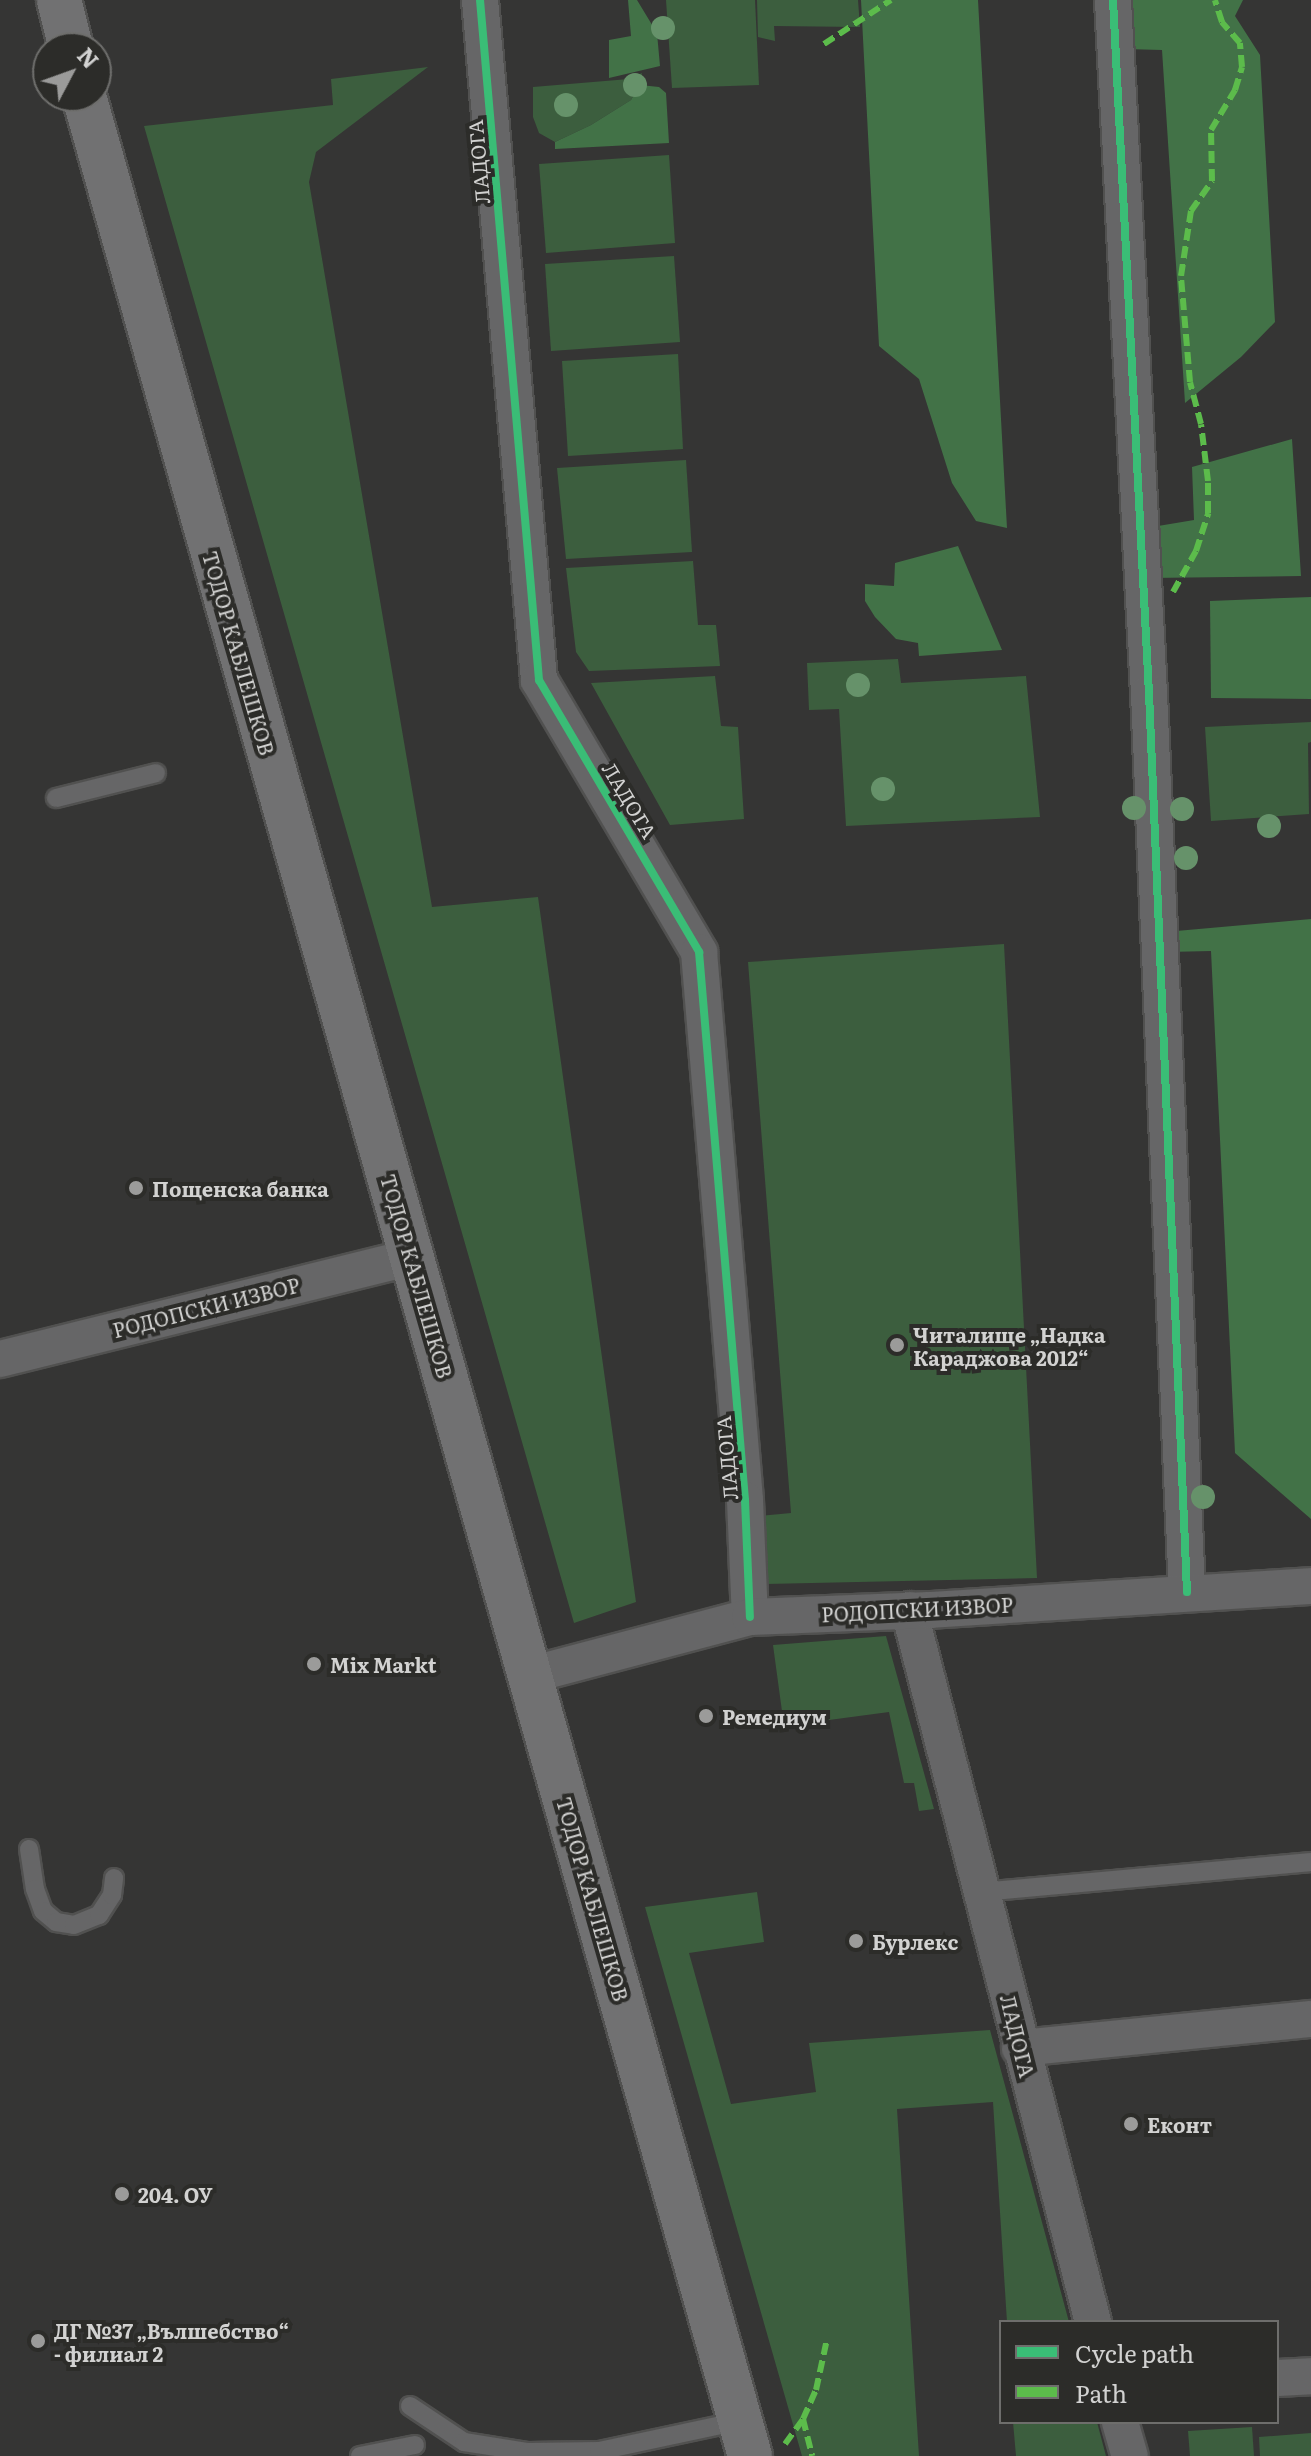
<!DOCTYPE html>
<meta charset="utf-8">
<style>
body{margin:0}
#map{position:relative;width:1311px;height:2456px;overflow:hidden;background:#353534;font-family:Literata,serif}
div>[style]{position:absolute}
.green>*{inset:0;background:#3c5e3e}
.forest>*{inset:0;background:#427247}
.roads{filter:drop-shadow(2px 0 #515150) drop-shadow(-2px 0 #515150) drop-shadow(0 2px #515150) drop-shadow(0 -2px #515150)}
.lane>*{height:18px;margin:-9px;padding:0 9px;transform-origin:9px;border-radius:9px;background:#666667}
.street>*{height:36px;margin:-18px;padding:0 18px;transform-origin:18px;border-radius:18px;background:#666667}
.secondary>*{height:44px;margin:-22px;padding:0 22px;transform-origin:22px;border-radius:22px;background:#717172}
.quiet>*{height:6px;margin-top:-3px;transform-origin:0;background:repeating-linear-gradient(90deg,#5cbc4b 0 12px,transparent 0 18px)}
.cycleway>*{height:8px;margin:-4px;padding:0 4px;transform-origin:4px;border-radius:4px;background:#3abd76}
.trees>*{width:24px;height:24px;margin:-12px;border-radius:50%;background:#66926a}
.dots>*{width:22px;height:22px;translate:-50% -50%;box-sizing:border-box;border:4px solid #2c2c29;border-radius:50%}
span{translate:-50% -50%;white-space:nowrap;text-align:center;line-height:1.15;-webkit-text-stroke:8px #2c2c29;paint-order:stroke}
.street-label{font-size:20px;color:#d2d2d1}
.poi-label{font-size:20px;color:#d2d2d1;font-weight:700}
.left{translate:0 -50%;text-align:left}
.legend{position:absolute;left:999px;top:2320px;width:280px;height:104px;box-sizing:border-box;background:#2c2c29;border:2px solid #6e6e6c;margin:0;padding:10px 14px;list-style:none;font-size:24px;color:#d2d2d1}
.legend li{display:flex;align-items:center;gap:16px;height:40px}
.legend b{width:40px;border:2px solid #6e6e6c}
.north{position:absolute;left:32px;top:32px;width:80px;height:80px;box-sizing:border-box;background:#2c2c29;border:2px solid #6e6e6c;border-radius:50%;rotate:49deg;font-size:22px;font-weight:700;line-height:32px;text-align:center;color:#d2d2d1}
.north::after{content:'';display:block;margin:auto;width:28px;height:36px;background:#9b9b9a;clip-path:polygon(50% 0,100% 100%,50% 72%,0 100%)}
</style>
<div id="map">
<div class="green">
<div style="clip-path:polygon(666px 0,755px 0,759px 85px,672px 88px)"></div>
<div style="clip-path:polygon(757px 0,858px 0,860px 27px,774px 26px,775px 41px,758px 37px)"></div>
<div style="clip-path:polygon(428px 67px,316px 152px,309px 182px,432px 907px,538px 897px,636px 1602px,574px 1623px,144px 126px,333px 105px,331px 79px)"></div>
<div style="clip-path:polygon(642px 73px,640px 85px,631px 100px,591px 125px,555px 142px,539px 133px,533px 117px,533px 87px,629px 79px)"></div>
<div style="clip-path:polygon(669px 155px,675px 243px,546px 253px,539px 164px)"></div>
<div style="clip-path:polygon(674px 256px,680px 342px,551px 351px,545px 264px)"></div>
<div style="clip-path:polygon(678px 354px,683px 449px,568px 456px,562px 361px)"></div>
<div style="clip-path:polygon(686px 460px,692px 552px,566px 559px,557px 468px)"></div>
<div style="clip-path:polygon(693px 561px,698px 625px,716px 625px,720px 666px,589px 671px,576px 652px,566px 568px)"></div>
<div style="clip-path:polygon(898px 659px,901px 683px,1026px 676px,1040px 817px,846px 826px,839px 709px,809px 710px,807px 663px)"></div>
<div style="clip-path:polygon(715px 676px,721px 726px,738px 727px,744px 819px,670px 825px,591px 683px)"></div>
<div style="clip-path:polygon(1311px 722px,1311px 742px,1308px 743px,1309px 814px,1211px 821px,1205px 727px)"></div>
<div style="clip-path:polygon(1004px 944px,1037px 1578px,766px 1584px,759px 1516px,791px 1513px,748px 962px)"></div>
<div style="clip-path:polygon(886px 1636px,934px 1809px,919px 1811px,914px 1783px,904px 1783px,889px 1712px,784px 1726px,773px 1645px)"></div>
<div style="clip-path:polygon(757px 1892px,764px 1942px,689px 1953px,731px 2104px,816px 2092px,809px 2043px,990px 2030px,1069px 2322px,1007px 2322px,993px 2102px,897px 2109px,919px 2456px,802px 2456px,645px 1907px)"></div>
<div style="clip-path:polygon(1013px 2422px,1097px 2422px,1106px 2456px,1016px 2456px)"></div>
<div style="clip-path:polygon(1252px 2427px,1254px 2456px,1190px 2456px,1188px 2431px)"></div>
<div style="clip-path:polygon(1311px 2433px,1311px 2456px,1260px 2456px,1259px 2437px)"></div>
</div>
<div class="forest">
<div style="clip-path:polygon(628px 0,637px 0,657px 33px,660px 66px,609px 78px,609px 40px,631px 36px)"></div>
<div style="clip-path:polygon(861px 0,978px 0,1007px 528px,976px 521px,952px 483px,919px 379px,879px 346px)"></div>
<div style="clip-path:polygon(1126px 0,1243px 0,1235px 16px,1260px 55px,1275px 322px,1241px 357px,1185px 403px,1162px 50px,1125px 49px)"></div>
<div style="clip-path:polygon(640px 85px,659px 87px,666px 93px,669px 143px,555px 149px,555px 142px,591px 125px,631px 100px)"></div>
<div style="clip-path:polygon(1292px 439px,1301px 576px,1149px 578px,1146px 528px,1194px 520px,1192px 467px)"></div>
<div style="clip-path:polygon(958px 546px,1002px 650px,919px 656px,918px 643px,896px 639px,875px 617px,865px 601px,865px 584px,894px 586px,895px 563px)"></div>
<div style="clip-path:polygon(1311px 597px,1311px 699px,1211px 698px,1210px 601px)"></div>
<div style="clip-path:polygon(1311px 919px,1311px 1519px,1235px 1453px,1211px 951px,1167px 952px,1165px 932px)"></div>
</div>
<div class="roads">
<div class="lane">
<div style="left:56px;top:798px;width:103px;rotate:-14deg"></div>
<div style="left:29px;top:1849px;width:40px;rotate:81.5deg"></div>
<div style="left:35px;top:1889px;width:23px;rotate:70deg"></div>
<div style="left:43px;top:1911px;width:17px;rotate:40deg"></div>
<div style="left:56px;top:1922px;width:18px;rotate:9deg"></div>
<div style="left:74px;top:1925px;width:27px;rotate:-22deg"></div>
<div style="left:99px;top:1915px;width:24px;rotate:-57deg"></div>
<div style="left:112px;top:1895px;width:17px;rotate:-83deg"></div>
<div style="left:982px;top:1892px;width:330px;rotate:-5.2deg"></div>
<div style="left:410px;top:2406px;width:65px;rotate:33.7deg"></div>
<div style="left:464px;top:2442px;width:65px;rotate:8.9deg"></div>
<div style="left:528px;top:2452px;width:71px;rotate:-0.8deg"></div>
<div style="left:599px;top:2451px;width:144px;rotate:-12deg"></div>
<div style="left:360px;top:2456px;width:56px;rotate:-11.3deg"></div>
</div>
<div class="street">
<div style="left:480px;top:0;width:683px;rotate:85.04deg"></div>
<div style="left:539px;top:680px;width:316px;rotate:59.5deg"></div>
<div style="left:699px;top:952px;width:550px;rotate:85.2deg"></div>
<div style="left:745px;top:1500px;width:117px;rotate:87.6deg"></div>
<div style="left:1113px;top:0;width:694px;rotate:87.03deg"></div>
<div style="left:1149px;top:693px;width:900px;rotate:87.58deg"></div>
<div style="left:0;top:1359px;width:424px;rotate:-13.9deg"></div>
<div style="left:909px;top:1610px;width:735px;rotate:75.51deg"></div>
<div style="left:530px;top:1675px;width:228px;rotate:-14.8deg"></div>
<div style="left:750px;top:1617px;width:180px;rotate:-2.2deg"></div>
<div style="left:930px;top:1610px;width:382px;rotate:-3.6deg"></div>
<div style="left:1020px;top:2048px;width:292px;rotate:-5.7deg"></div>
<div style="left:1277px;top:2378px;width:34px;rotate:-3deg"></div>
<div style="left:1120px;top:2422px;width:35px;rotate:74deg"></div>
</div>
<div class="secondary">
<div style="left:59px;top:0;width:49px;rotate:76deg"></div>
<div style="left:84px;top:96px;width:2452px;rotate:74.24deg"></div>
</div>
</div>
<div class="quiet">
<div style="left:824px;top:44px;width:80px;rotate:-33.3deg"></div>
<div style="left:1173px;top:592px;width:47px;rotate:-60.7deg"></div>
<div style="left:1196px;top:551px;width:40px;rotate:-72deg"></div>
<div style="left:1208px;top:513px;width:32px;rotate:-90deg"></div>
<div style="left:1208px;top:481px;width:57px;rotate:-97deg"></div>
<div style="left:1201px;top:424px;width:43px;rotate:-104.7deg"></div>
<div style="left:1190px;top:382px;width:106px;rotate:-94.9deg"></div>
<div style="left:1181px;top:276px;width:66px;rotate:-81.3deg"></div>
<div style="left:1191px;top:211px;width:37px;rotate:-55deg"></div>
<div style="left:1212px;top:181px;width:51px;rotate:-91.1deg"></div>
<div style="left:1211px;top:130px;width:47px;rotate:-59deg"></div>
<div style="left:1235px;top:90px;width:24px;rotate:-73deg"></div>
<div style="left:1242px;top:67px;width:24px;rotate:-95deg"></div>
<div style="left:1240px;top:43px;width:28px;rotate:-131deg"></div>
<div style="left:1222px;top:22px;width:23px;rotate:-108deg"></div>
<div style="left:803px;top:2419px;width:38px;rotate:76deg"></div>
<div style="left:785px;top:2444px;width:31px;rotate:-54deg"></div>
<div style="left:803px;top:2419px;width:32px;rotate:-66deg"></div>
<div style="left:816px;top:2390px;width:52px;rotate:-77.8deg"></div>
</div>
<div class="cycleway">
<div style="left:480px;top:0;width:683px;rotate:85.04deg"></div>
<div style="left:539px;top:680px;width:316px;rotate:59.5deg"></div>
<div style="left:699px;top:952px;width:550px;rotate:85.2deg"></div>
<div style="left:745px;top:1500px;width:117px;rotate:87.6deg"></div>
<div style="left:1113px;top:0;width:694px;rotate:87.03deg"></div>
<div style="left:1149px;top:693px;width:900px;rotate:87.58deg"></div>
</div>
<div class="trees">
<div style="left:663px;top:28px"></div>
<div style="left:635px;top:85px"></div>
<div style="left:566px;top:105px"></div>
<div style="left:858px;top:685px"></div>
<div style="left:883px;top:789px"></div>
<div style="left:1134px;top:808px"></div>
<div style="left:1182px;top:809px"></div>
<div style="left:1269px;top:826px"></div>
<div style="left:1186px;top:858px"></div>
<div style="left:1203px;top:1497px"></div>
</div>
<div class="dots">
<div style="left:136px;top:1188px;background:#9b9b9a"></div>
<div style="left:897px;top:1345px;background:#9b9b9a"></div>
<div style="left:314px;top:1664px;background:#9b9b9a"></div>
<div style="left:706px;top:1716px;background:#9b9b9a"></div>
<div style="left:856px;top:1941px;background:#9b9b9a"></div>
<div style="left:1131px;top:2124px;background:#9b9b9a"></div>
<div style="left:122px;top:2194px;background:#9b9b9a"></div>
<div style="left:38px;top:2341px;background:#9b9b9a"></div>
</div>
<div class="street-label">
<span style="left:478px;top:162px;rotate:-95deg">ЛАДОГА</span>
<span style="left:239px;top:653px;rotate:74deg">ТОДОР КАБЛЕШКОВ</span>
<span style="left:630px;top:800px;rotate:59deg">ЛАДОГА</span>
<span style="left:417px;top:1276px;rotate:74deg">ТОДОР КАБЛЕШКОВ</span>
<span style="left:206px;top:1307px;rotate:-14deg">РОДОПСКИ ИЗВОР</span>
<span style="left:726px;top:1458px;rotate:-95deg">ЛАДОГА</span>
<span style="left:917px;top:1609px;rotate:-3deg">РОДОПСКИ ИЗВОР</span>
<span style="left:593px;top:1899px;rotate:74deg">ТОДОР КАБЛЕШКОВ</span>
<span style="left:1018px;top:2036px;rotate:76deg">ЛАДОГА</span>
</div>
<div class="poi-label">
<span class="left" style="left:152px;top:1188px">Пощенска банка</span>
<span class="left" style="left:913px;top:1346px">Читалище „Надка<br>Караджова 2012“</span>
<span class="left" style="left:330px;top:1664px">Mix Markt</span>
<span class="left" style="left:722px;top:1716px">Ремедиум</span>
<span class="left" style="left:872px;top:1941px">Бурлекс</span>
<span class="left" style="left:1147px;top:2124px">Еконт</span>
<span class="left" style="left:138px;top:2194px">204. ОУ</span>
<span class="left" style="left:54px;top:2342px">ДГ №37 „Вълшебство“<br>- филиал 2</span>
</div>
<ul class="legend">
<li><b style="height:10px;background:#3abd76"></b>Cycle path</li>
<li><b style="height:10px;background:#5cbc4b"></b>Path</li>
</ul>
<div class="north">N</div>
</div>
